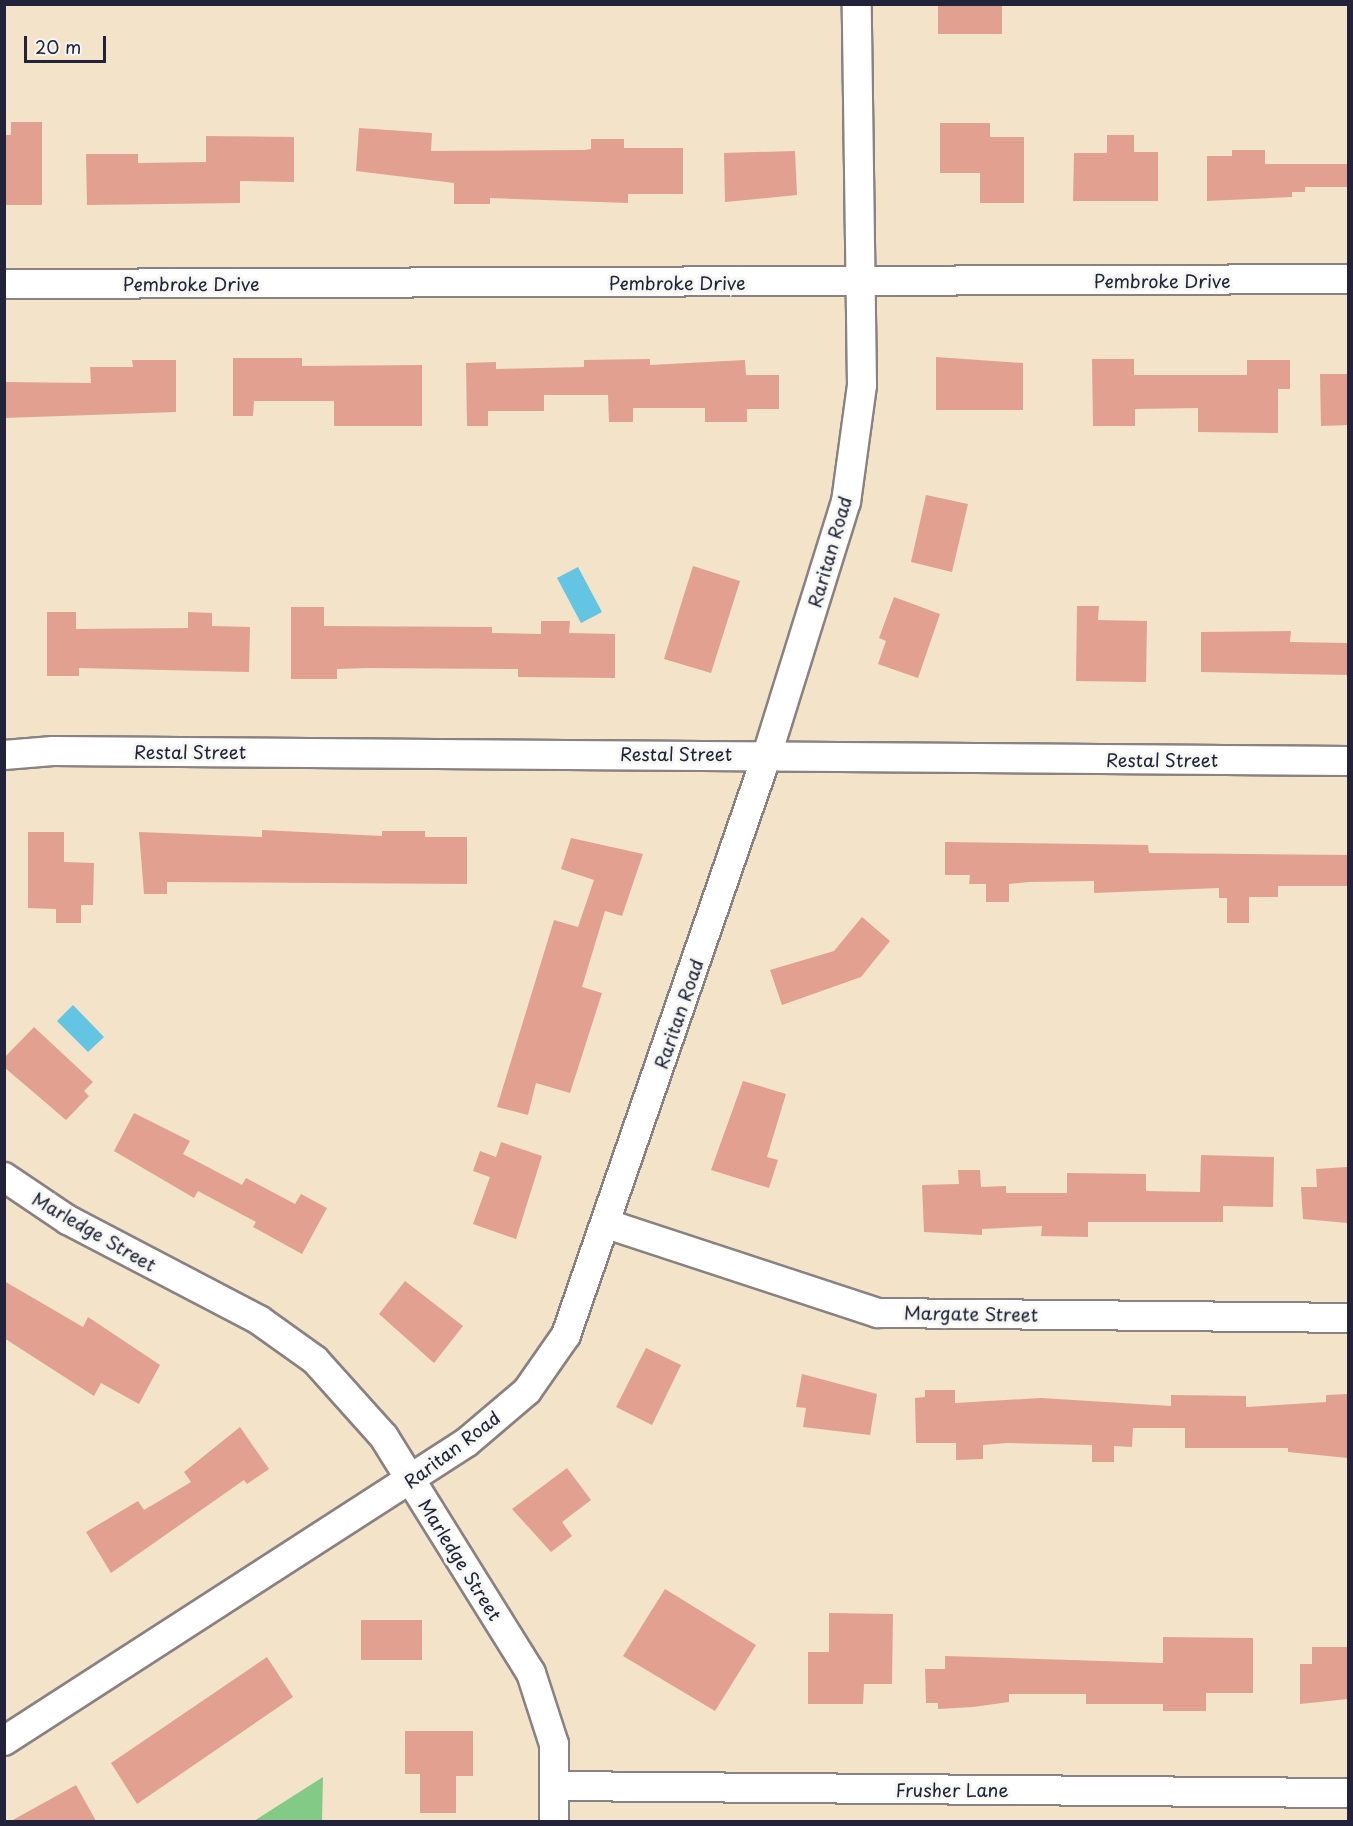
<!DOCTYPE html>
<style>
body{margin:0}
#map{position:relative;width:1353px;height:1826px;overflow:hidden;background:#f2e3c9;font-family:"Playpen Sans",sans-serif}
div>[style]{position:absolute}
.green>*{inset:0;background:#83ca86}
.water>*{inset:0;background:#64c5e2}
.building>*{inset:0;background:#e2a091}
.roads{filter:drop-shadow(2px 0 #8a8282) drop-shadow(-2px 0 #8a8282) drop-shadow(0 2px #8a8282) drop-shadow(0 -2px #8a8282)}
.minor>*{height:28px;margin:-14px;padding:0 14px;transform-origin:14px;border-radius:14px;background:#fff}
span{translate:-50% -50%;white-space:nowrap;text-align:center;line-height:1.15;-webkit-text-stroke:6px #f6f6f2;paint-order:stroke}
.street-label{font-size:18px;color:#22223b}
.frame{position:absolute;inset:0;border:6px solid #22223b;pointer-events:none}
.scale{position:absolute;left:24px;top:36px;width:82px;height:27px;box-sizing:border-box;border:3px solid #22223b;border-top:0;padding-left:8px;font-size:18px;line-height:21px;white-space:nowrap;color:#22223b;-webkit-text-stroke:4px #f6f6f2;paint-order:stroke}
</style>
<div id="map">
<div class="green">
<div style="clip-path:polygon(323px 1777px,322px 1821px,254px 1821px)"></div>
</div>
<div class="water">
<div style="clip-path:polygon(578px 567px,602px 612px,581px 623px,557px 578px)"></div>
<div style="clip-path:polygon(73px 1005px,104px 1037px,88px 1052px,57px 1021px)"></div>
</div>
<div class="building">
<div style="clip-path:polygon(938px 4px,1002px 4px,1002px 34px,938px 34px)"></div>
<div style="clip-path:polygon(11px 122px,42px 122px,42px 205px,4px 205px,4px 135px,11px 135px)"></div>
<div style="clip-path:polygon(940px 123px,990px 123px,990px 137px,1024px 137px,1024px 203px,980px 203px,980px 173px,940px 173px)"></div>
<div style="clip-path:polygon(359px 128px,432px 133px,431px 151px,584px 150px,591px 149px,591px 139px,624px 139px,624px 148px,683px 148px,683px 194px,628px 194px,628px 203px,490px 198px,490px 204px,454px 204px,454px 183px,356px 171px)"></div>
<div style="clip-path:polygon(1107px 135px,1134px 135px,1134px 152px,1158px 152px,1158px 201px,1073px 201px,1074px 153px,1107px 153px)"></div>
<div style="clip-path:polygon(206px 136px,294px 137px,294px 182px,240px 181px,240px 203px,87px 205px,86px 154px,138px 154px,138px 163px,206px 162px)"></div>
<div style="clip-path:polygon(1232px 150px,1265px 150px,1265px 164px,1348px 164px,1348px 187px,1305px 187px,1305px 192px,1292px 192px,1292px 197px,1207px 201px,1207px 156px,1232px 156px)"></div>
<div style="clip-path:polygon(795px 151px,797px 195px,725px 202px,724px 153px)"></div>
<div style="clip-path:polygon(936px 357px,1023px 363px,1023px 410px,936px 410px)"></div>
<div style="clip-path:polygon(233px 358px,302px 358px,302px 366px,422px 365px,422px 426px,334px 426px,334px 401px,254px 401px,253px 416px,233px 416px)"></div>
<div style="clip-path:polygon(650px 359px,650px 365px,745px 360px,746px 375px,779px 375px,779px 409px,747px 409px,747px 422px,705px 422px,705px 408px,633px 408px,633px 422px,609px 422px,608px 395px,544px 395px,544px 411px,488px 411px,488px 426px,467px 426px,466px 363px,496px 362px,496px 369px,584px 367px,584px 360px)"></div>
<div style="clip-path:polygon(1092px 359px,1134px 359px,1134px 375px,1247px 375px,1247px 360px,1290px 360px,1290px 389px,1278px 389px,1278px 433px,1198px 432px,1198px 408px,1135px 409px,1135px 426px,1093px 426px)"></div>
<div style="clip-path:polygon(132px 360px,176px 360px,176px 412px,4px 418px,4px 382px,91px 383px,90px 367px,133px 367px)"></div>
<div style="clip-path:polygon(1320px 374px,1348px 374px,1348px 425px,1321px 426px)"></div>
<div style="clip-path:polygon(926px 495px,968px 504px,952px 572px,911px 562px)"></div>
<div style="clip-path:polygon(693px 566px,740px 581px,711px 673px,664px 659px)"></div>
<div style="clip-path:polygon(894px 597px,940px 614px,918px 678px,878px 664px,886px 641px,879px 638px)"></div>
<div style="clip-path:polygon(1077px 606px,1099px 606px,1098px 620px,1147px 621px,1146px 682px,1076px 681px)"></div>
<div style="clip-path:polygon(291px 607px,324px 607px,324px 626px,492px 627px,492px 633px,541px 634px,541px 621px,570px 621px,569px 633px,615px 634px,615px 678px,518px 677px,518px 669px,368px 668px,337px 669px,337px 679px,291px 679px)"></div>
<div style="clip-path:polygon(47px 612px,76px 612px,76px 629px,188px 628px,188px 612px,212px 613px,212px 626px,250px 627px,249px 672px,79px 668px,79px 676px,47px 676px)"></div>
<div style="clip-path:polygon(1291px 631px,1290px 642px,1348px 643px,1348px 675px,1201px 672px,1201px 632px)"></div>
<div style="clip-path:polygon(262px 830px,382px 836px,382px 831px,425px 831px,425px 837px,467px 837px,467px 884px,167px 882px,167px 894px,144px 894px,139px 832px,262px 837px)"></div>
<div style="clip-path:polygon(28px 832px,64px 832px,64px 862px,94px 863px,93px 905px,81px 905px,81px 923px,56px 923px,56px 909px,28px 908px)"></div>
<div style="clip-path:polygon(571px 838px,643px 854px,622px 916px,605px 911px,582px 987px,602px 993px,570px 1093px,536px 1083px,528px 1115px,497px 1107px,554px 920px,578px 927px,594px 880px,561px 869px)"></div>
<div style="clip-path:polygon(945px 842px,1148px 845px,1149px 853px,1348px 855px,1348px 886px,1278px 886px,1278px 897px,1249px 897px,1249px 923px,1227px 923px,1227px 898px,1219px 898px,1219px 888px,1094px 893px,1094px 881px,1029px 882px,1009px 884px,1009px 902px,986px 902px,986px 884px,969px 884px,970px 875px,945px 875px)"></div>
<div style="clip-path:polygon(862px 917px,890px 941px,861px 977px,782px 1005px,770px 970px,834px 951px)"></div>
<div style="clip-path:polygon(34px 1027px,93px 1082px,84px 1091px,89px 1096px,66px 1120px,4px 1067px,4px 1058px)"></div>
<div style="clip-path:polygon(743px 1081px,786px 1094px,767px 1157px,778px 1160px,769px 1188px,711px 1170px)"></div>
<div style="clip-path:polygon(134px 1113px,190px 1141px,183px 1154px,242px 1185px,246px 1178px,295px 1204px,301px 1194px,327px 1208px,302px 1254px,253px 1227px,256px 1222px,198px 1191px,194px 1198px,114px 1151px)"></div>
<div style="clip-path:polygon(501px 1142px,542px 1156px,516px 1239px,473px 1224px,490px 1177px,473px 1171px,480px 1151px,496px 1157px)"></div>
<div style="clip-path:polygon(1201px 1155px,1274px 1157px,1273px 1207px,1223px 1206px,1223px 1222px,1088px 1222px,1088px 1237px,1041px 1236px,1042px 1226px,982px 1229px,982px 1235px,924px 1232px,922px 1185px,959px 1184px,958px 1170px,980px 1170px,981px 1187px,1006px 1186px,1006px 1193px,1067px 1193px,1067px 1173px,1146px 1174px,1146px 1191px,1200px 1192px)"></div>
<div style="clip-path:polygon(1347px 1167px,1348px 1223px,1303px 1219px,1301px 1187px,1317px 1187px,1316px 1169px)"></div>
<div style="clip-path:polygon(4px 1281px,83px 1327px,88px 1317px,160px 1365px,139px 1404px,101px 1383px,94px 1396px,4px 1338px)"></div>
<div style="clip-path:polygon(405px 1281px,463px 1326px,434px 1363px,379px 1314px)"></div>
<div style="clip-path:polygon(646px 1348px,681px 1365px,652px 1425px,616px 1407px)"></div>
<div style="clip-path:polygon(802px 1374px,877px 1394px,870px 1435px,803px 1427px,806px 1408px,796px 1407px)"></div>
<div style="clip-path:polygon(925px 1390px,955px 1390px,955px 1403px,1041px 1398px,1171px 1406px,1171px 1395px,1246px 1396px,1246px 1407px,1326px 1402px,1326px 1395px,1348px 1394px,1348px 1458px,1288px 1452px,1288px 1448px,1185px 1448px,1185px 1428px,1133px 1428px,1132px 1447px,1114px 1446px,1114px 1462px,1092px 1462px,1092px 1445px,1007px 1443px,983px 1445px,983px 1459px,956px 1460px,956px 1443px,916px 1443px,915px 1398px,925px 1397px)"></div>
<div style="clip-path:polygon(240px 1427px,269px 1469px,247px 1484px,244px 1480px,111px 1573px,86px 1532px,138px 1501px,144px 1510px,191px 1482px,184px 1472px)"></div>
<div style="clip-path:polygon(567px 1468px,591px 1500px,562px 1522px,572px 1536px,551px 1552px,512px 1509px)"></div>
<div style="clip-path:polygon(665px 1589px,756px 1645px,715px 1711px,623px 1656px)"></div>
<div style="clip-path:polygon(829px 1613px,893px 1614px,892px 1684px,864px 1684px,863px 1704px,808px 1704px,808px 1652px,829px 1652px)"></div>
<div style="clip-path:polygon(361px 1620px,422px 1620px,422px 1660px,361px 1660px)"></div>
<div style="clip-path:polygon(1163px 1637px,1253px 1638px,1253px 1693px,1206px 1693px,1206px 1711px,1163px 1711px,1163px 1704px,1086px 1704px,1086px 1694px,1009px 1694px,1009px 1702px,973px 1707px,938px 1709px,938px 1703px,926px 1703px,925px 1669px,945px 1669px,945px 1656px,1163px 1663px)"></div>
<div style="clip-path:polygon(1312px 1647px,1348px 1647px,1348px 1699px,1300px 1704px,1300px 1664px,1312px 1664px)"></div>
<div style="clip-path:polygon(267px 1657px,293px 1697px,137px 1804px,111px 1763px)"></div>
<div style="clip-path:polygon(405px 1731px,473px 1731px,473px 1776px,456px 1776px,456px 1813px,420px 1813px,420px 1774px,405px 1774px)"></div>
<div style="clip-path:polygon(76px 1785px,96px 1821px,11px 1821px)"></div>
</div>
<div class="roads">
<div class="minor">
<div style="left:4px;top:284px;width:1344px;rotate:-0.21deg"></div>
<div style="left:4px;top:755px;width:49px;rotate:-4.7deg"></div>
<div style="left:53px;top:751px;width:1295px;rotate:0.44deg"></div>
<div style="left:4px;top:1177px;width:77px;rotate:33.9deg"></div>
<div style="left:68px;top:1220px;width:216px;rotate:27.6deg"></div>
<div style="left:259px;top:1320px;width:69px;rotate:35.5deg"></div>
<div style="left:315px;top:1360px;width:103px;rotate:48.1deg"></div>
<div style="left:384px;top:1437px;width:278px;rotate:58.1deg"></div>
<div style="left:531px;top:1673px;width:75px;rotate:72.1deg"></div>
<div style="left:554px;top:1744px;width:78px;rotate:90deg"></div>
<div style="left:607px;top:1224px;width:285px;rotate:18.2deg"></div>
<div style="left:878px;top:1313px;width:470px;rotate:0.6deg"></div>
<div style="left:4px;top:1741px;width:551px;rotate:-32.85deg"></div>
<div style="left:467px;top:1442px;width:79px;rotate:-40.4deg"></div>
<div style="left:527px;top:1391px;width:68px;rotate:-55.1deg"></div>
<div style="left:566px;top:1335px;width:614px;rotate:-70.89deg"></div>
<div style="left:767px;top:755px;width:265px;rotate:-72.7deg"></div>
<div style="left:846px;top:502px;width:118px;rotate:-82.2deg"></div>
<div style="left:862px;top:385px;width:381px;rotate:-90.8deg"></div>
<div style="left:555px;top:1786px;width:793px;rotate:0.51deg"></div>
</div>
</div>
<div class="street-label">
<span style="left:1162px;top:281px">Pembroke Drive</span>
<span style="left:677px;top:283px">Pembroke Drive</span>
<span style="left:191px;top:284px">Pembroke Drive</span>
<span style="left:830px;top:552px;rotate:-74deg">Raritan Road</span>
<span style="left:190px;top:752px">Restal Street</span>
<span style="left:676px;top:754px">Restal Street</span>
<span style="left:1162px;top:760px">Restal Street</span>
<span style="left:679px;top:1014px;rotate:-71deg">Raritan Road</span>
<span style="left:94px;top:1232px;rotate:30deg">Marledge Street</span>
<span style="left:971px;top:1314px;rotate:1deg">Margate Street</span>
<span style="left:452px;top:1450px;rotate:-37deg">Raritan Road</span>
<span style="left:460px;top:1560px;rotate:58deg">Marledge Street</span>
<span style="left:952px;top:1790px">Frusher Lane</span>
</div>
<div class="frame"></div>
<div class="scale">20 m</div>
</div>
